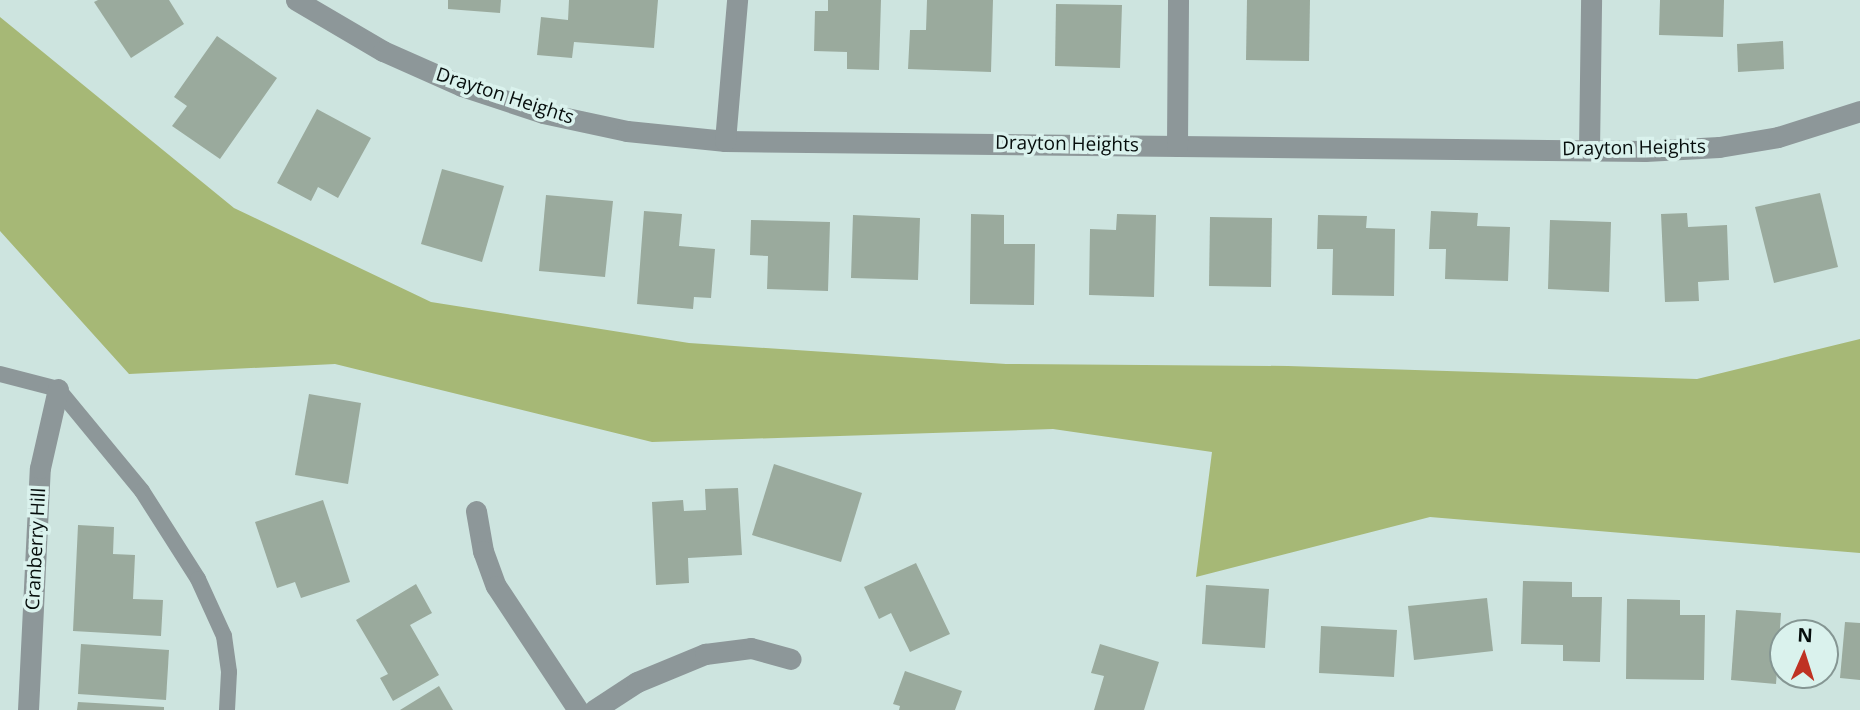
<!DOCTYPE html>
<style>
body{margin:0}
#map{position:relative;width:1860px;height:710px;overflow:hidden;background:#cde4df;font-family:"Open Sans",sans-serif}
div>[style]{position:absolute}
.green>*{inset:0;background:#a6b876}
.building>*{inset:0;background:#9aaa9d}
.lane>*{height:16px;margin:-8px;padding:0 8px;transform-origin:8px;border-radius:8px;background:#8d9799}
.street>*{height:21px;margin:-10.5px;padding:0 10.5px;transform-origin:10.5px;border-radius:10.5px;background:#8d9799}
span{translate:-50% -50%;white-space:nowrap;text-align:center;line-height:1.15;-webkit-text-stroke:7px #daf2ed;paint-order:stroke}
.street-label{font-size:19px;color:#060d0c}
.north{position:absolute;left:1769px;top:619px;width:70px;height:70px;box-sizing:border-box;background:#daf2ed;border:2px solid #859693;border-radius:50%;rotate:3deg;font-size:19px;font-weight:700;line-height:28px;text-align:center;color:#060d0c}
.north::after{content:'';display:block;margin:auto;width:24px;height:32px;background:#bf3223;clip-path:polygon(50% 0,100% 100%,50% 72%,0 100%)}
</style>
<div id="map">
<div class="green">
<div style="clip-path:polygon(0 17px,234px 208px,431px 302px,689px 343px,1006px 364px,1288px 366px,1697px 379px,1860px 339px,1860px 553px,1430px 517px,1196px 577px,1212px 452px,1053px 429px,652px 442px,335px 364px,129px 374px,0 231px)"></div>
</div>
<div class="building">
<div style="clip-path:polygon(98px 0,169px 0,184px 24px,131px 58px,94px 2px)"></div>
<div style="clip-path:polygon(448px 0,501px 0,500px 13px,448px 9px)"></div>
<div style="clip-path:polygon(569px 0,658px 0,654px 48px,574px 42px,572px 58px,537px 55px,541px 17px,568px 20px)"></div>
<div style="clip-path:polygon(828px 0,881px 0,879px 70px,847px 69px,847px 52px,814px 51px,815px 11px,828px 11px)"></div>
<div style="clip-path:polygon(927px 0,993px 0,991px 72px,908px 69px,910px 30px,926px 30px)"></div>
<div style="clip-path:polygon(1247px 0,1310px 0,1309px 61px,1246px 60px)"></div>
<div style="clip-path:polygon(1660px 0,1724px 0,1723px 37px,1659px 35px)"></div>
<div style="clip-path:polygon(1056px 4px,1122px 5px,1120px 68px,1055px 66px)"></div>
<div style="clip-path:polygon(217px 36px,277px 78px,220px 159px,172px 126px,187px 106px,174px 97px)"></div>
<div style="clip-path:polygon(1783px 41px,1784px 69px,1738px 72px,1737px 44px)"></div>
<div style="clip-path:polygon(317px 109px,371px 138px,338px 198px,318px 187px,311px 201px,277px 183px)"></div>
<div style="clip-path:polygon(442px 169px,504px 186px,482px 262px,421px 244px)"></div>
<div style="clip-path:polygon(1820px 193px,1838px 267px,1774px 283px,1755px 207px)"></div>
<div style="clip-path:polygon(546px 195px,613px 201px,605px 277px,539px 271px)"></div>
<div style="clip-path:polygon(644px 211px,682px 214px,679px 246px,715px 249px,711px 298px,694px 297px,693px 309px,637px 304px)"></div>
<div style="clip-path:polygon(1431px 211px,1478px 213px,1477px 226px,1510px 227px,1508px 281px,1445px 279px,1446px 249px,1429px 249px)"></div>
<div style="clip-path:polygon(1687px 213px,1688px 227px,1727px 225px,1729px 280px,1698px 282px,1699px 301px,1665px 302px,1661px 214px)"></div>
<div style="clip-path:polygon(971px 214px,1004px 215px,1004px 244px,1035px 244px,1034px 305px,970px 304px)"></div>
<div style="clip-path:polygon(1117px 214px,1156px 215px,1154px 297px,1089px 295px,1090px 229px,1116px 230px)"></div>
<div style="clip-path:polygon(853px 215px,920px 218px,918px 280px,851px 278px)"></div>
<div style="clip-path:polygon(1318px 215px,1367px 216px,1366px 228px,1395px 229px,1394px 296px,1332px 295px,1333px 249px,1317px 249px)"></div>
<div style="clip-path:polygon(1210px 217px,1272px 218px,1271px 287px,1209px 286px)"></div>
<div style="clip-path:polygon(751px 220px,830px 222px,828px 291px,767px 289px,768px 256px,750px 255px)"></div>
<div style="clip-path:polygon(1550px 220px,1611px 222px,1609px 292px,1548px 289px)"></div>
<div style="clip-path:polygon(309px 394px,361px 403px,348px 484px,295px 475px)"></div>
<div style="clip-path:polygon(774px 464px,862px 493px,841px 562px,752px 535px)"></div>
<div style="clip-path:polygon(738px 488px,742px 555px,688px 558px,689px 583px,656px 585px,652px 502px,683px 500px,684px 511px,706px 510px,705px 489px)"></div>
<div style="clip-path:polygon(323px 500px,350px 582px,301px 598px,295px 582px,277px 588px,255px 522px)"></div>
<div style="clip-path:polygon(78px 525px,114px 527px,113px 554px,135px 555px,133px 599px,163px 600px,161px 636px,73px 631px)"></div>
<div style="clip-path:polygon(916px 563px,950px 634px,910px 652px,891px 613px,879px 619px,864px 587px)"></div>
<div style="clip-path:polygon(1523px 581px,1572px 582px,1572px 597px,1602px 597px,1600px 662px,1563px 661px,1563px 645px,1521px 644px)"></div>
<div style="clip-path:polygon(416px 584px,432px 613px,410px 625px,439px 675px,393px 701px,380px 678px,388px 674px,356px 620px)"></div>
<div style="clip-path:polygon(1206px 585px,1269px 589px,1265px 648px,1202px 644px)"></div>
<div style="clip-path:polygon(1487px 598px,1493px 651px,1414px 660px,1408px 606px)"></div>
<div style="clip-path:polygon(1627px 599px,1680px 600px,1680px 615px,1705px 615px,1704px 680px,1626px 679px)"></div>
<div style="clip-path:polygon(1736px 610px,1781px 613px,1776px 684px,1731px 680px)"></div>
<div style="clip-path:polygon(1845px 622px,1860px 623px,1860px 680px,1840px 678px)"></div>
<div style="clip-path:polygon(1321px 626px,1397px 630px,1394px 677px,1319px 673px)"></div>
<div style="clip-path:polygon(81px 644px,169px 650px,166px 700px,78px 694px)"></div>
<div style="clip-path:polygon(1100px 644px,1159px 662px,1144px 710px,1094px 710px,1104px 676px,1091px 673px)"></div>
<div style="clip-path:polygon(905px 671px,962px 691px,955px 710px,899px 710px,900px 706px,893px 704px)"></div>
<div style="clip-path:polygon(439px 686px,453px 710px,400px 710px)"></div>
<div style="clip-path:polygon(78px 702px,164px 707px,164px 710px,77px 710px)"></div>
</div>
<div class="lane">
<div style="left:0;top:374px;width:60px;rotate:14.5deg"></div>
<div style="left:58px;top:389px;width:132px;rotate:50.5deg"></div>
<div style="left:142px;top:491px;width:104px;rotate:57.5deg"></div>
<div style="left:198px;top:579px;width:63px;rotate:65.5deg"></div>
<div style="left:224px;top:636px;width:36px;rotate:82deg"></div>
<div style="left:229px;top:672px;width:38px;rotate:93deg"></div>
</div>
<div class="street">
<div style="left:296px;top:0;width:101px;rotate:30.4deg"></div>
<div style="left:383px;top:51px;width:86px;rotate:23.9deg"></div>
<div style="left:462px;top:86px;width:85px;rotate:18.4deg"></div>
<div style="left:543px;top:113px;width:86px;rotate:12.1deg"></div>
<div style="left:627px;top:131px;width:99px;rotate:5.8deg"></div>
<div style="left:725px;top:141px;width:920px;rotate:0.62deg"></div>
<div style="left:1645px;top:151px;width:74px;rotate:-3.1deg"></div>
<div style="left:1719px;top:147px;width:60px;rotate:-9.6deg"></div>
<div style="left:1778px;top:137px;width:86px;rotate:-17.6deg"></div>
<div style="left:725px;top:141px;width:142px;rotate:-85.1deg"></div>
<div style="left:1177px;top:146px;width:146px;rotate:-89.6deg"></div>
<div style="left:1589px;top:150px;width:150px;rotate:-89.2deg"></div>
<div style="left:476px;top:511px;width:41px;rotate:80.1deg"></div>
<div style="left:483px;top:551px;width:37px;rotate:70deg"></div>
<div style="left:496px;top:586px;width:149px;rotate:56.5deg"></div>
<div style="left:28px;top:710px;width:242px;rotate:-87.2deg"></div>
<div style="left:40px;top:468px;width:81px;rotate:-77.2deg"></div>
<div style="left:594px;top:710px;width:51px;rotate:-33.1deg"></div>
<div style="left:637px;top:682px;width:74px;rotate:-22.4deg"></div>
<div style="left:705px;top:654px;width:46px;rotate:-7.4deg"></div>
<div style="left:751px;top:648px;width:41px;rotate:15.4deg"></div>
</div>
<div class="street-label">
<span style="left:505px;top:96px;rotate:18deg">Drayton Heights</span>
<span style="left:1067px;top:144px;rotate:1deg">Drayton Heights</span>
<span style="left:1634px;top:148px;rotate:-1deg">Drayton Heights</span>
<span style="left:36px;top:549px;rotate:-87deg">Cranberry Hill</span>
</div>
<div class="north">N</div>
</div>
